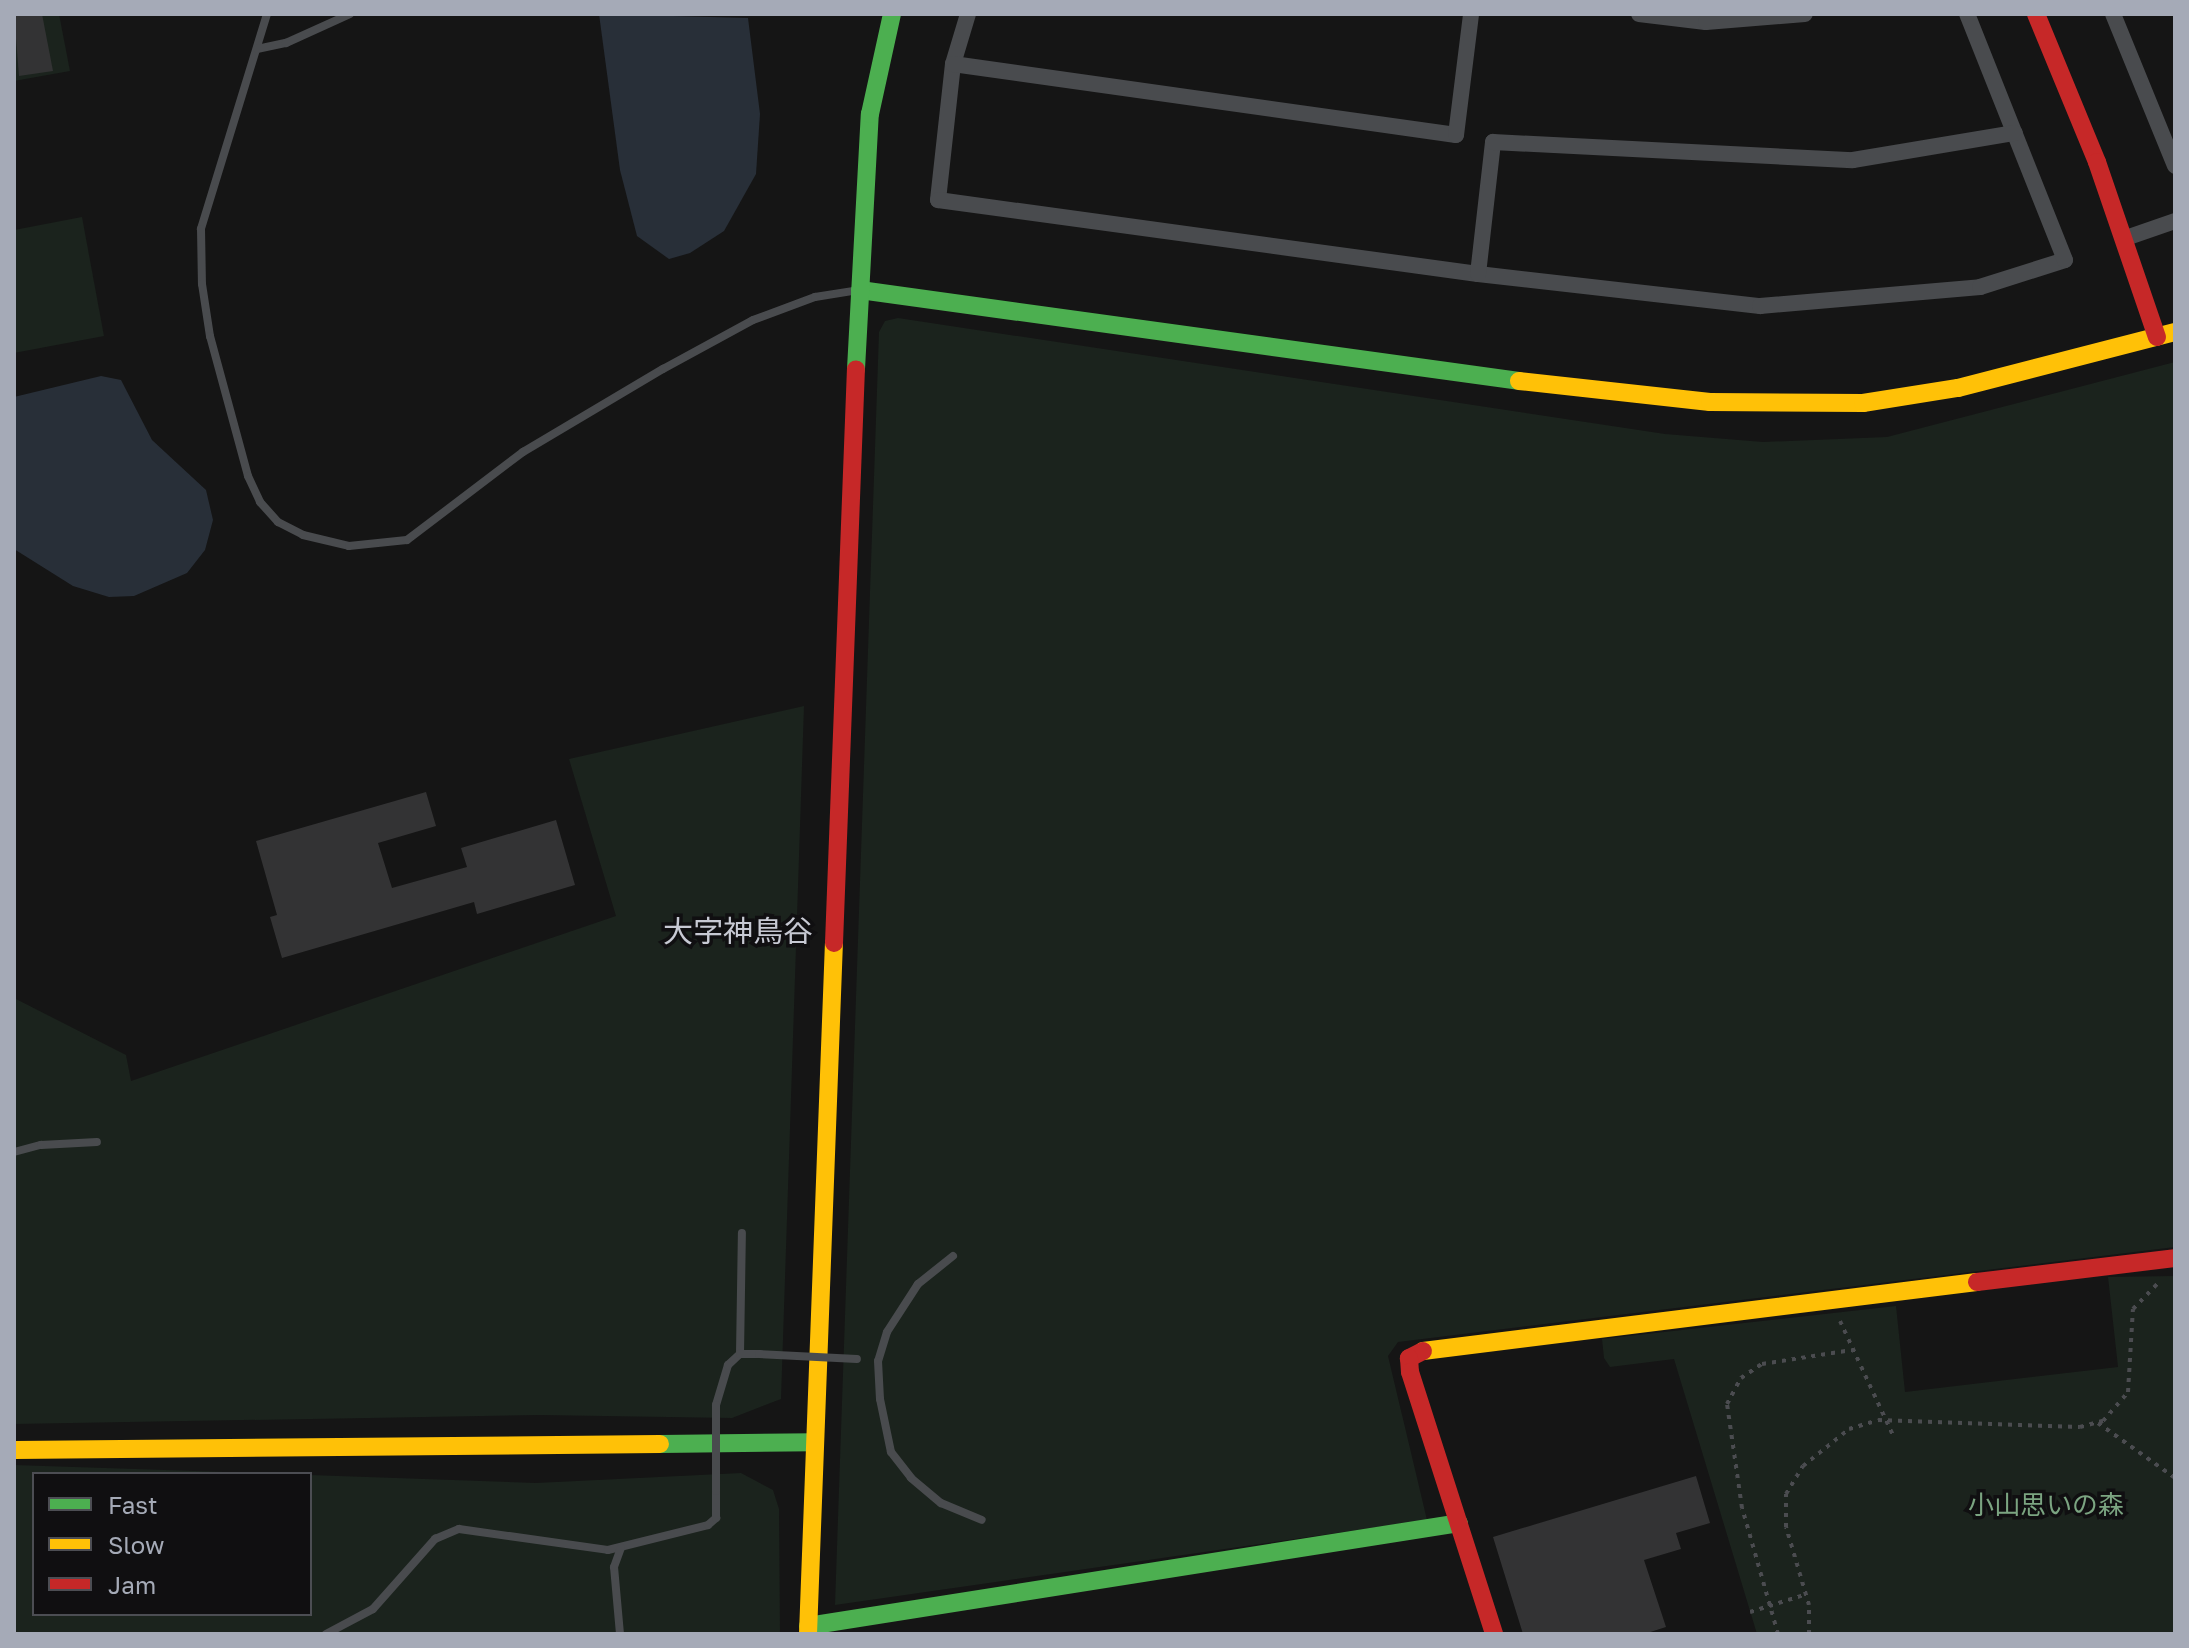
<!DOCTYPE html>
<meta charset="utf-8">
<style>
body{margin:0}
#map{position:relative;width:2189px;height:1648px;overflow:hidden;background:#151515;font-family:"Golos Text","Noto Sans JP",sans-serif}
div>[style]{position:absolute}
.green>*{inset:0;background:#1b231d}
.water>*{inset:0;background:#282f38}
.building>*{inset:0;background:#333334}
.path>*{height:4px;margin-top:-2px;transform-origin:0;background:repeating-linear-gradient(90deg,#4b4c50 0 4px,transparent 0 10px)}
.lane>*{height:8px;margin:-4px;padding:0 4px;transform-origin:4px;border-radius:4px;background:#494b4e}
.street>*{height:16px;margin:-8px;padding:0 8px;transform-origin:8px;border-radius:8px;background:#494b4e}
.fast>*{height:18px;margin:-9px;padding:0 9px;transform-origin:9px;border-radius:9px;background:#4caf50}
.slow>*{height:18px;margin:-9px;padding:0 9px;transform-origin:9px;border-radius:9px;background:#ffc107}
.jam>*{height:18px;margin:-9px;padding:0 9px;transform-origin:9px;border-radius:9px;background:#c62828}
.lane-bridge>*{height:8px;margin:-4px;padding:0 4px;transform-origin:4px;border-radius:4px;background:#494b4e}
span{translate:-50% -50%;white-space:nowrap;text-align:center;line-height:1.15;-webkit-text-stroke:7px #100f11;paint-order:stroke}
.park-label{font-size:26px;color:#7ba481}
.quarter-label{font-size:30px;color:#c7c9d3}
.frame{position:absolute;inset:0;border:16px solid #a5aab7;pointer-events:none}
.legend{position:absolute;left:32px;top:1472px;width:280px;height:144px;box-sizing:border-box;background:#100f11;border:2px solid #4c4d53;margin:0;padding:10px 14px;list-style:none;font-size:24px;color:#a5aab7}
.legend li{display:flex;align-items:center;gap:16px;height:40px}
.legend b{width:40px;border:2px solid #4c4d53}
</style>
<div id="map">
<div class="green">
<div style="clip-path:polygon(14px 14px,59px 14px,70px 71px,14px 81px)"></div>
<div style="clip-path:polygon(82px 217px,104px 336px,14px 353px,14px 230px)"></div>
<div style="clip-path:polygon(898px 318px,1665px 434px,1763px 442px,1887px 437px,2175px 362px,2175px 1247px,1398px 1342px,1388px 1356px,1427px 1520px,835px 1605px,879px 332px,885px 321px)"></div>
<div style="clip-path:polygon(804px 706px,781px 1399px,732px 1418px,540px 1415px,14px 1424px,14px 998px,126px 1055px,131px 1081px,616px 916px,569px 759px)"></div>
<div style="clip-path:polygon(2175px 1276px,2175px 1634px,1757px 1634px,1674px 1359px,1610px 1367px,1604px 1358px,1602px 1339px,1896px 1306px,1905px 1392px,2118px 1367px,2108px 1277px)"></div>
<div style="clip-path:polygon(14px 1465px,286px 1474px,34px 1474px,34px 1614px,310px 1614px,310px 1475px,536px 1483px,741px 1473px,773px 1490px,779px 1509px,780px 1634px,14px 1634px)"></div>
</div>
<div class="water">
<div style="clip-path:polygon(599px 14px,748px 18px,760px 114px,756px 174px,724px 231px,690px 253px,669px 259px,637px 236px,620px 170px)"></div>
<div style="clip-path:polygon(101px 376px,121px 380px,152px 440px,206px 490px,213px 520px,205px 550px,187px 573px,134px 596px,109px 597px,73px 586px,14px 549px,14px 397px)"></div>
</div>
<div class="building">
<div style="clip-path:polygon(14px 14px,42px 14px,53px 71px,19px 76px)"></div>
<div style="clip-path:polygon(426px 792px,436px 826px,378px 843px,392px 888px,467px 867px,461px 848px,556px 820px,575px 885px,477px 914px,474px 902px,282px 958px,270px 917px,277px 915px,256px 841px)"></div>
<div style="clip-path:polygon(1696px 1476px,1710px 1523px,1676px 1533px,1681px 1549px,1644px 1560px,1666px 1627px,1644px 1634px,1523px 1634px,1493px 1537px)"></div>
</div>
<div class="path">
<div style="left:1840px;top:1321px;width:126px;rotate:65.1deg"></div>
<div style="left:2098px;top:1423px;width:95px;rotate:35.5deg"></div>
<div style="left:1750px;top:1612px;width:57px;rotate:-17.5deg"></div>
<div style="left:2175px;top:1612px;width:17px;rotate:90deg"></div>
<div style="left:1778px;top:1634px;width:131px;rotate:-105.9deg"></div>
<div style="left:1742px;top:1508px;width:105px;rotate:-98.2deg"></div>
<div style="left:1727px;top:1404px;width:30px;rotate:-62deg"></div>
<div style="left:1741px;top:1378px;width:25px;rotate:-34deg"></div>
<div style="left:1762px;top:1364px;width:91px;rotate:-8.8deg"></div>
<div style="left:1809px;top:1634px;width:29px;rotate:-90deg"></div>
<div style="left:1809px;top:1605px;width:81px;rotate:-106.4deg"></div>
<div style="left:1786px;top:1527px;width:33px;rotate:-90deg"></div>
<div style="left:1786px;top:1494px;width:33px;rotate:-59deg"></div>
<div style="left:1803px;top:1466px;width:59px;rotate:-38.8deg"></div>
<div style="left:1849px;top:1429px;width:30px;rotate:-17deg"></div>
<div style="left:1878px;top:1420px;width:202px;rotate:2deg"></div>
<div style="left:2080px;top:1427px;width:24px;rotate:-15deg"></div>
<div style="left:2103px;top:1421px;width:38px;rotate:-49deg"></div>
<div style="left:2128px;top:1392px;width:83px;rotate:-86.6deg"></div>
<div style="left:2133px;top:1309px;width:36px;rotate:-46deg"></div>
</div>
<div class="lane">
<div style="left:267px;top:14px;width:225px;rotate:107.1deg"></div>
<div style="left:201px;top:229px;width:55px;rotate:89deg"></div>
<div style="left:202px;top:284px;width:53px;rotate:81.3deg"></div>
<div style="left:210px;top:336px;width:145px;rotate:74.8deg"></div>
<div style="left:248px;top:476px;width:29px;rotate:65deg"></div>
<div style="left:260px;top:502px;width:27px;rotate:48deg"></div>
<div style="left:278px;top:522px;width:28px;rotate:27deg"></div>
<div style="left:303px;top:535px;width:47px;rotate:13.4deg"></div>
<div style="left:349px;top:546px;width:58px;rotate:-5.9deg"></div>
<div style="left:407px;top:540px;width:146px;rotate:-37.2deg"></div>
<div style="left:523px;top:452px;width:163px;rotate:-30.7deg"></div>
<div style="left:663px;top:369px;width:102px;rotate:-28.6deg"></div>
<div style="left:753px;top:320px;width:66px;rotate:-20.4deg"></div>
<div style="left:815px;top:297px;width:39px;rotate:-9deg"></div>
<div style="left:257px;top:49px;width:30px;rotate:-12deg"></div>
<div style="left:286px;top:43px;width:70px;rotate:-24.4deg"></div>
<div style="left:14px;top:1152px;width:28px;rotate:-15deg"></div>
<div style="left:41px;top:1145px;width:56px;rotate:-3.1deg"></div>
<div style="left:953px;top:1256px;width:45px;rotate:141.3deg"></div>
<div style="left:918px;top:1284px;width:57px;rotate:122.9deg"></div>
<div style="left:887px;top:1332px;width:30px;rotate:107deg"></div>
<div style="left:878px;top:1361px;width:38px;rotate:87deg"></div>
<div style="left:880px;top:1399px;width:54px;rotate:78.3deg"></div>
<div style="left:891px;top:1452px;width:33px;rotate:52deg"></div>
<div style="left:911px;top:1478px;width:39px;rotate:40deg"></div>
<div style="left:941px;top:1503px;width:44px;rotate:22.5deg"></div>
<div style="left:740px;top:1354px;width:121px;rotate:-89.1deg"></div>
<div style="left:716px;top:1405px;width:42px;rotate:-73.3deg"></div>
<div style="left:728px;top:1365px;width:16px;rotate:-43deg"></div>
<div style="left:740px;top:1354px;width:19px"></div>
<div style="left:326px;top:1634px;width:53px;rotate:-28deg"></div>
<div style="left:373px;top:1609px;width:94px;rotate:-48.5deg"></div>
<div style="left:435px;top:1539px;width:26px;rotate:-23deg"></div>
<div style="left:459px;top:1529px;width:150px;rotate:8deg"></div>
<div style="left:608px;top:1550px;width:103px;rotate:-14deg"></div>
<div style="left:708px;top:1525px;width:11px;rotate:-41deg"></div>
<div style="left:716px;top:1518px;width:27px;rotate:-90deg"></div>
<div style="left:620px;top:1634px;width:67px;rotate:-95.1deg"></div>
<div style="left:614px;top:1567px;width:20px;rotate:-70deg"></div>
</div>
<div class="street">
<div style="left:968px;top:14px;width:52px;rotate:106.7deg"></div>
<div style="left:953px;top:64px;width:137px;rotate:96.3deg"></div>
<div style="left:938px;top:200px;width:545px;rotate:7.8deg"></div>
<div style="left:1478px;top:274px;width:284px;rotate:6.5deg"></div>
<div style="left:1760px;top:306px;width:221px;rotate:-4.9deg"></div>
<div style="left:1980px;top:287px;width:89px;rotate:-17.6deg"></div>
<div style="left:2065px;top:260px;width:265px;rotate:-111.7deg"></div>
<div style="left:1639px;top:14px;width:67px;rotate:6.8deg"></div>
<div style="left:1706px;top:22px;width:99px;rotate:-4.6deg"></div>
<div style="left:2113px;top:14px;width:164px;rotate:67.8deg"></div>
<div style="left:953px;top:64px;width:508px;rotate:8.03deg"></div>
<div style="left:1456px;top:135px;width:122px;rotate:-82.9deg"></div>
<div style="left:2123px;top:239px;width:55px;rotate:-19.1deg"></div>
<div style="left:1478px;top:274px;width:133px;rotate:-83.5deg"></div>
<div style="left:1493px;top:142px;width:360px;rotate:2.9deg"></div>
<div style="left:1853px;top:160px;width:164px;rotate:-9.5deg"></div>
</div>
<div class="fast">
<div style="left:860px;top:290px;width:665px;rotate:7.86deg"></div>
<div style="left:856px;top:369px;width:255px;rotate:-86.9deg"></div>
<div style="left:870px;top:114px;width:102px;rotate:-77.6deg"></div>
<div style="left:660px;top:1444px;width:153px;rotate:-0.7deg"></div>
<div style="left:808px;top:1626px;width:659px;rotate:-8.99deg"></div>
</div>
<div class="slow">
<div style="left:1519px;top:381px;width:192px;rotate:6.3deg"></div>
<div style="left:1710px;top:402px;width:153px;rotate:0.4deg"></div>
<div style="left:1863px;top:403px;width:96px;rotate:-9deg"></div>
<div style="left:1958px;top:388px;width:224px;rotate:-14.5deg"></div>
<div style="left:1423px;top:1351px;width:558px;rotate:-7.1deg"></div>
<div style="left:14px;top:1450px;width:646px;rotate:-0.53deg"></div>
<div style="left:808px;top:1634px;width:691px;rotate:-87.85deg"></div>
</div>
<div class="jam">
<div style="left:2036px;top:14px;width:160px;rotate:67.6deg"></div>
<div style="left:2097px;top:162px;width:185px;rotate:71.1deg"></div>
<div style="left:834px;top:943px;width:574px;rotate:-87.81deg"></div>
<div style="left:1977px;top:1282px;width:199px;rotate:-6.9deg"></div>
<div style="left:1423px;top:1351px;width:16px;rotate:153deg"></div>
<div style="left:1409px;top:1358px;width:14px;rotate:86deg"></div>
<div style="left:1410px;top:1372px;width:275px;rotate:72.2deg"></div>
</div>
<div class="lane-bridge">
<div style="left:759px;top:1354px;width:98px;rotate:2.9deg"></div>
<div style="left:716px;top:1405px;width:86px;rotate:90deg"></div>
</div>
<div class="park-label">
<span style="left:2046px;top:1505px">小山思いの森</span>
</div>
<div class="quarter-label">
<span style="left:738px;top:931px">大字神鳥谷</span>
</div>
<div class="frame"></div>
<ul class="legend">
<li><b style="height:10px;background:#4caf50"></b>Fast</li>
<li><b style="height:10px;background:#ffc107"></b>Slow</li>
<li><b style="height:10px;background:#c62828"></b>Jam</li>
</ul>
</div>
